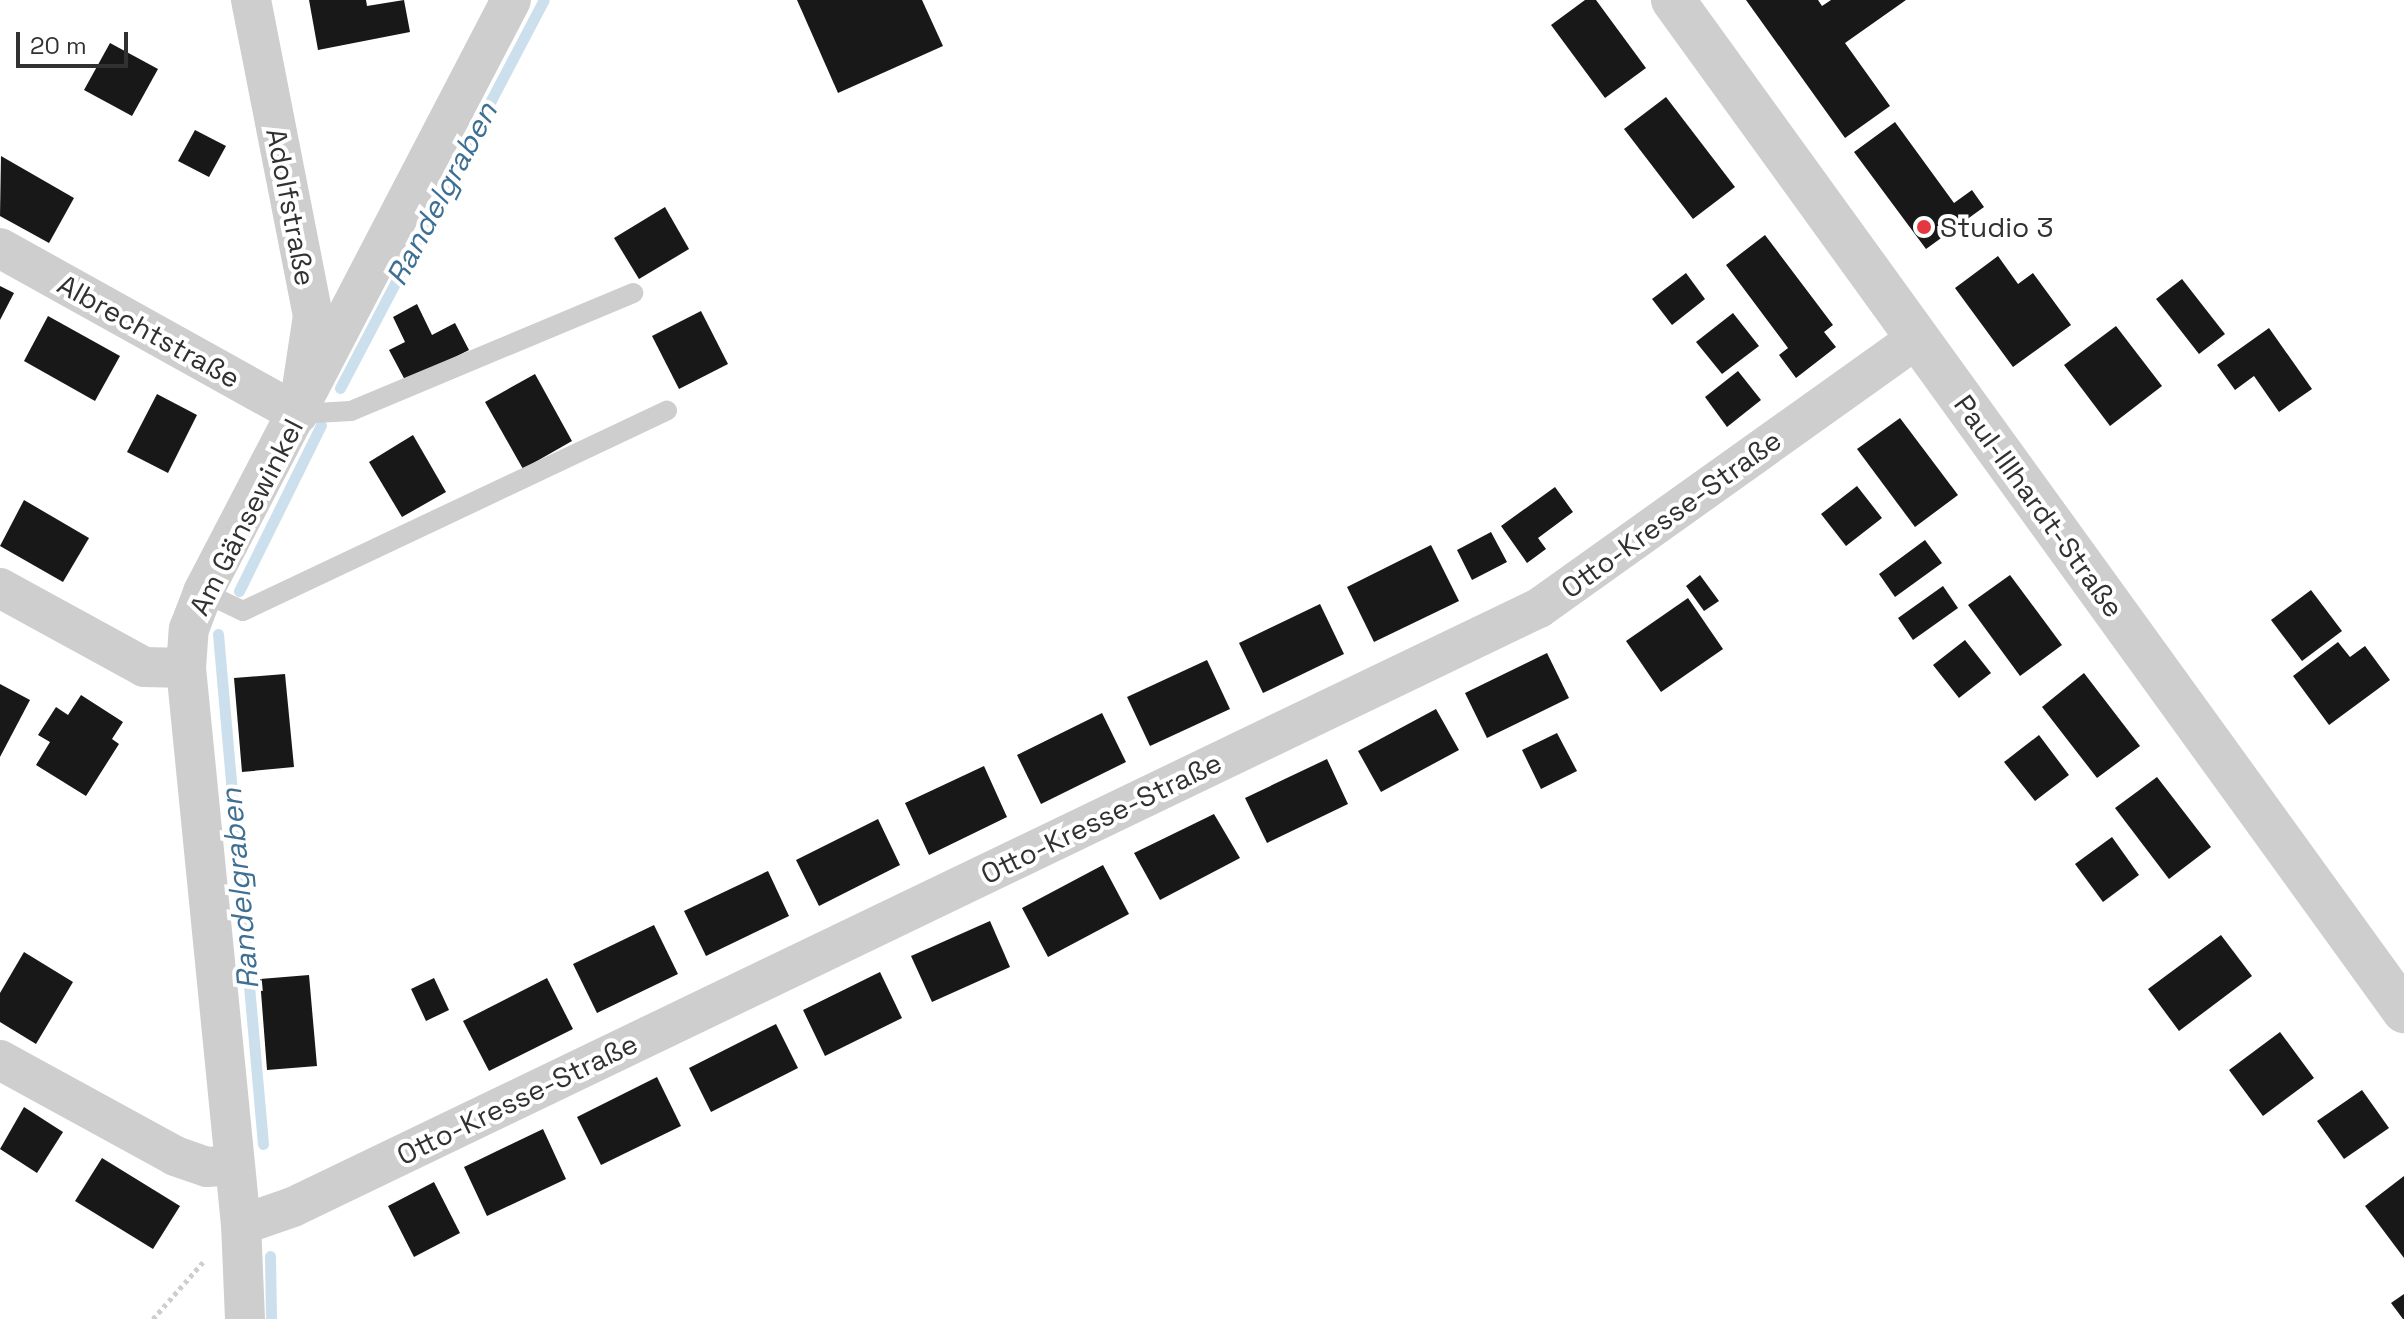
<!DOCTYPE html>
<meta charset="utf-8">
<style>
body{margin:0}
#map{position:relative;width:2404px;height:1319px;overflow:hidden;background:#fff;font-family:"Space Grotesk",sans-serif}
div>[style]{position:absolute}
.stream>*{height:11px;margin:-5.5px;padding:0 5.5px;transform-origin:5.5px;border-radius:5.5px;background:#ccdfec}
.building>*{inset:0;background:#181818}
.path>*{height:5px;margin-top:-2.5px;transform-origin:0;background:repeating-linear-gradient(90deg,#cecece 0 4px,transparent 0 8px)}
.service>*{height:20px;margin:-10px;padding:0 10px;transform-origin:10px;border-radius:10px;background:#cecece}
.minor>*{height:40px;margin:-20px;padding:0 20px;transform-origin:20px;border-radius:20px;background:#cecece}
.tertiary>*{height:44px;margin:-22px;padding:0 22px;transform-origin:22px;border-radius:22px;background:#cecece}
.dots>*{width:22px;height:22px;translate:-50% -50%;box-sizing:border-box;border:4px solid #fff;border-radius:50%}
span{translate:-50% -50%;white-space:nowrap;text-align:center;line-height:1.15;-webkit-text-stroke:8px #fff;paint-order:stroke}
.street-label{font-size:28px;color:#313131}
.poi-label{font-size:28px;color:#313131}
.left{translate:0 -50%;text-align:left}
.water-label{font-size:30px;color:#3f7093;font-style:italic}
.scale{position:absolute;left:16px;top:32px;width:112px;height:36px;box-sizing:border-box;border:4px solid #313131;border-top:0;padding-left:10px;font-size:24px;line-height:28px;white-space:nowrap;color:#313131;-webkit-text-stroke:6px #fff;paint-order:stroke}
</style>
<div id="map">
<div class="stream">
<div style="left:340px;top:388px;width:438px;rotate:-62.3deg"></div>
<div style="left:239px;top:591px;width:185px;rotate:-63.7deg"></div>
<div style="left:218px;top:634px;width:512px;rotate:84.96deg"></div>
<div style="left:270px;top:1256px;width:63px;rotate:89.1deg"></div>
</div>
<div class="building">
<div style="clip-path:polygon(309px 0,366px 0,367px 6px,404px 0,410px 32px,318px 50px)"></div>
<div style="clip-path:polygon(797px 0,922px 0,943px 46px,838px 93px)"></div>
<div style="clip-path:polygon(1585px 0,1596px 0,1646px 68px,1605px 98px,1551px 25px)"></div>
<div style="clip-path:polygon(1746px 0,1818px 0,1822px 6px,1831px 0,1906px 0,1845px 43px,1890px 106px,1845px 138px)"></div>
<div style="clip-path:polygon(110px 43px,158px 69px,132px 116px,84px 90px)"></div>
<div style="clip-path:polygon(1666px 97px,1735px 187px,1693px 219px,1624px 129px)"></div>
<div style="clip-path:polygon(1895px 122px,1954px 203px,1972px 190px,1984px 207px,1926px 249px,1854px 152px)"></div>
<div style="clip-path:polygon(195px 130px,226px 146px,209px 177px,178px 161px)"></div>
<div style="clip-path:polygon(1px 156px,74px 198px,49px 243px,0 216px)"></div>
<div style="clip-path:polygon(665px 207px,689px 249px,639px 279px,614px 238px)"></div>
<div style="clip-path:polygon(1765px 235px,1833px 325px,1824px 332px,1836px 347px,1796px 378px,1779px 355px,1788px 348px,1726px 265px)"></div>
<div style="clip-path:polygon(1998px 256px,2018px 284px,2033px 273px,2071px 325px,2013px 367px,1955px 288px)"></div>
<div style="clip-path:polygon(1686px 273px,1705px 299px,1672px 325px,1652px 299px)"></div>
<div style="clip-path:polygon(2182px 279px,2225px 334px,2199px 354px,2156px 299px)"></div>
<div style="clip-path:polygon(0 286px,14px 293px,0 320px)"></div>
<div style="clip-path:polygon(417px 304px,432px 335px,455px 323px,469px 350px,406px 382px,389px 350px,405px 342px,393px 317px)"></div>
<div style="clip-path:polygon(701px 311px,728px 364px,679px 389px,652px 336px)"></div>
<div style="clip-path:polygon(1733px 313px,1759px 346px,1722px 374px,1696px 342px)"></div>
<div style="clip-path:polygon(48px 316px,120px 356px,95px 401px,24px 361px)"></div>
<div style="clip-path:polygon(2116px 326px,2162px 386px,2110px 426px,2064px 365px)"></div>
<div style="clip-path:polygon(2269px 328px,2312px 389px,2279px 412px,2254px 376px,2235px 390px,2217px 365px)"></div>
<div style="clip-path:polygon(1738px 371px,1761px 400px,1727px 427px,1705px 397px)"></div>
<div style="clip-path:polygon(535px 374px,572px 441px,523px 469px,485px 402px)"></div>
<div style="clip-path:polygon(157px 394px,197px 415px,168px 473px,127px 452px)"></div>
<div style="clip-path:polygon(1900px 418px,1958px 495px,1915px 527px,1857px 449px)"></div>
<div style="clip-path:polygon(413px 435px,446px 492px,402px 517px,369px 462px)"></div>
<div style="clip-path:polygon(1857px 486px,1882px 518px,1846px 546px,1821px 514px)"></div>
<div style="clip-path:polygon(1555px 487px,1573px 512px,1538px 538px,1546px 549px,1527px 563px,1501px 526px)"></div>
<div style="clip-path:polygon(24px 500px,89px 538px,63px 582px,0 546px)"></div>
<div style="clip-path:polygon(1491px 532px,1507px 562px,1472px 580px,1457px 550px)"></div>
<div style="clip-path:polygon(1925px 540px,1942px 563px,1895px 597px,1879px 574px)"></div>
<div style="clip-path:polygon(1431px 545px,1459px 601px,1374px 642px,1347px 587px)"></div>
<div style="clip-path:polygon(1700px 575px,1719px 601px,1704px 611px,1686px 586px)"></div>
<div style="clip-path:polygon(2010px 575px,2062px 645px,2020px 676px,1968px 605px)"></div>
<div style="clip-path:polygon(1943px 586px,1958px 608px,1913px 640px,1898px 618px)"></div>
<div style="clip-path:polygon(2311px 590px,2342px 631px,2302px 661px,2271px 620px)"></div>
<div style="clip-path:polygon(1688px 598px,1723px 649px,1661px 692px,1626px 641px)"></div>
<div style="clip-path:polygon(1320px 604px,1344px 654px,1263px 693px,1239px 643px)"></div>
<div style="clip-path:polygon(1965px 640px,1991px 673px,1959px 698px,1933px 665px)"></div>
<div style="clip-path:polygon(2338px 642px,2350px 657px,2365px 646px,2390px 680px,2329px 725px,2293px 676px)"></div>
<div style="clip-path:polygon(1547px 653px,1569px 698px,1487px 738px,1465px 693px)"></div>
<div style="clip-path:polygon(1207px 660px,1230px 709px,1150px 746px,1127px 697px)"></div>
<div style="clip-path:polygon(2084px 673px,2140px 746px,2097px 778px,2042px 707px)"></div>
<div style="clip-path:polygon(285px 674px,294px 767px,242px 772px,234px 678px)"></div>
<div style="clip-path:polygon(0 684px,30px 700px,0 757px)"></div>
<div style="clip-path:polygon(81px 695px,123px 722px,112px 739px,119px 744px,86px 796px,36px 765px,50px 742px,38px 735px,56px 707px,68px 715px)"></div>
<div style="clip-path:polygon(1436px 709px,1459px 750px,1381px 792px,1358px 751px)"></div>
<div style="clip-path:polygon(1102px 713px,1126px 762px,1041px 804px,1017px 755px)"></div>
<div style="clip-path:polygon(1557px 733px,1577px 771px,1541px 789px,1522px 750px)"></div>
<div style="clip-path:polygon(2039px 735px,2069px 775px,2035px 801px,2004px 762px)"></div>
<div style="clip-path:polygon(1327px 759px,1348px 804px,1267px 843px,1245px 798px)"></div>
<div style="clip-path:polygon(984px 766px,1007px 817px,929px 855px,905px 803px)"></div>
<div style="clip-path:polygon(2157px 777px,2211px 847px,2169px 879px,2115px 808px)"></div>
<div style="clip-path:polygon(1214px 814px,1240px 858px,1160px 900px,1134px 853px)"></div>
<div style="clip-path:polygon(878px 819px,900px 865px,819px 906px,796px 860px)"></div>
<div style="clip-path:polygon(2112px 837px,2139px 875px,2103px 902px,2075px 864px)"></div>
<div style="clip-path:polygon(1103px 865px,1129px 914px,1048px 957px,1022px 908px)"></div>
<div style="clip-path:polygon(768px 871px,789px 916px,706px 956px,684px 911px)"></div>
<div style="clip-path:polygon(990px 921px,1010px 967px,932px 1002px,911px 956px)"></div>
<div style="clip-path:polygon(654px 925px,678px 974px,597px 1013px,573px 964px)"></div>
<div style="clip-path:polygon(2221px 935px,2252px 976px,2179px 1031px,2148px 989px)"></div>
<div style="clip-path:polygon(24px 952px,73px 982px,36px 1044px,0 1022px,0 993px)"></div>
<div style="clip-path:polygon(880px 972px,902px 1018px,825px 1056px,803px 1010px)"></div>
<div style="clip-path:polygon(309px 975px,317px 1066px,267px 1070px,260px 979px)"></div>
<div style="clip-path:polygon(434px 978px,449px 1010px,426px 1021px,411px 989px)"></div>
<div style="clip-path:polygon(547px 978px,573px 1029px,489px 1071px,463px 1021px)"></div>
<div style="clip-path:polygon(776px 1024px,798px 1068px,711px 1112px,689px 1068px)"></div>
<div style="clip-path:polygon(2280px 1032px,2314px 1078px,2263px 1116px,2229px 1070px)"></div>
<div style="clip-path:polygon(657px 1077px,681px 1126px,601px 1165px,577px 1117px)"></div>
<div style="clip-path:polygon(2362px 1090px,2389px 1128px,2344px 1159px,2317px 1121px)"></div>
<div style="clip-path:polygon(24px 1107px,63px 1132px,37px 1173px,0 1149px)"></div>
<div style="clip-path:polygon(543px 1129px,566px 1179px,487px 1216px,464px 1167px)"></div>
<div style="clip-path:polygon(102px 1158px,180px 1206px,153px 1249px,75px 1201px)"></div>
<div style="clip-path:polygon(2404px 1176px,2404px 1258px,2365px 1206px)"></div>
<div style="clip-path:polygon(434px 1182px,460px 1233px,414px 1257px,388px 1206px)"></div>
<div style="clip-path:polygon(2404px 1294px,2404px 1319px,2403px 1319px,2391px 1303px)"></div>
</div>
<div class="path">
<div style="left:153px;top:1319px;width:76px;rotate:-48.7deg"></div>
</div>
<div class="service">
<div style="left:298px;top:414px;width:53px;rotate:-3.2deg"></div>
<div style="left:351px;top:411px;width:306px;rotate:-22.7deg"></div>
<div style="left:203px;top:592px;width:44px;rotate:25.4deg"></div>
<div style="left:243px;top:611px;width:469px;rotate:-25.3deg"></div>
</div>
<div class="minor">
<div style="left:0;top:248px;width:341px;rotate:29.1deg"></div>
<div style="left:298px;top:414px;width:99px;rotate:-81.3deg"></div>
<div style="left:313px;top:316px;width:322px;rotate:-101.1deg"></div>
<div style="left:0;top:588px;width:164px;rotate:28.7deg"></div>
<div style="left:144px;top:667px;width:42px;rotate:1.4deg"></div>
<div style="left:0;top:1060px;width:200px;rotate:28.7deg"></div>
<div style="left:175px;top:1156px;width:34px;rotate:19deg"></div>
<div style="left:207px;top:1167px;width:27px;rotate:-4deg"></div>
<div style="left:241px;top:1225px;width:55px;rotate:-19.1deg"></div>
<div style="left:293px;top:1207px;width:1383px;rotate:-25.68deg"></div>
<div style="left:1539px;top:608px;width:465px;rotate:-35.5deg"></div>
<div style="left:245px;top:1319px;width:94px;rotate:-92.4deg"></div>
<div style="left:241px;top:1225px;width:560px;rotate:-95.64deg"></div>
<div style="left:186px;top:668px;width:39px;rotate:-86deg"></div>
<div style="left:189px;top:629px;width:40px;rotate:-69deg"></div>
<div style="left:203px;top:592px;width:667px;rotate:-62.51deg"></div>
</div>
<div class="tertiary">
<div style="left:1673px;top:0;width:1248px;rotate:54.13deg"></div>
</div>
<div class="dots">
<div style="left:1924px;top:227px;background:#e4373f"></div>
</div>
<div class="street-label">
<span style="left:291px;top:207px;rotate:79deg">Adolfstraße</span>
<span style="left:149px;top:331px;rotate:29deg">Albrechtstraße</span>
<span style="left:2039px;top:506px;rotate:54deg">Paul-Illhardt-Straße</span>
<span style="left:1671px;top:514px;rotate:-36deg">Otto-Kresse-Straße</span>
<span style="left:246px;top:517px;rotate:-63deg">Am Gänsewinkel</span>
<span style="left:1101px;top:818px;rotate:-26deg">Otto-Kresse-Straße</span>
<span style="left:517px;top:1099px;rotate:-26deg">Otto-Kresse-Straße</span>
</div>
<div class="poi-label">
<span class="left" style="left:1940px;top:227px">Studio 3</span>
</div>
<div class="water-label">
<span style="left:442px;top:194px;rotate:-62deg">Randelgraben</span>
<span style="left:240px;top:889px;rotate:-95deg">Randelgraben</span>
</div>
<div class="scale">20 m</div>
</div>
